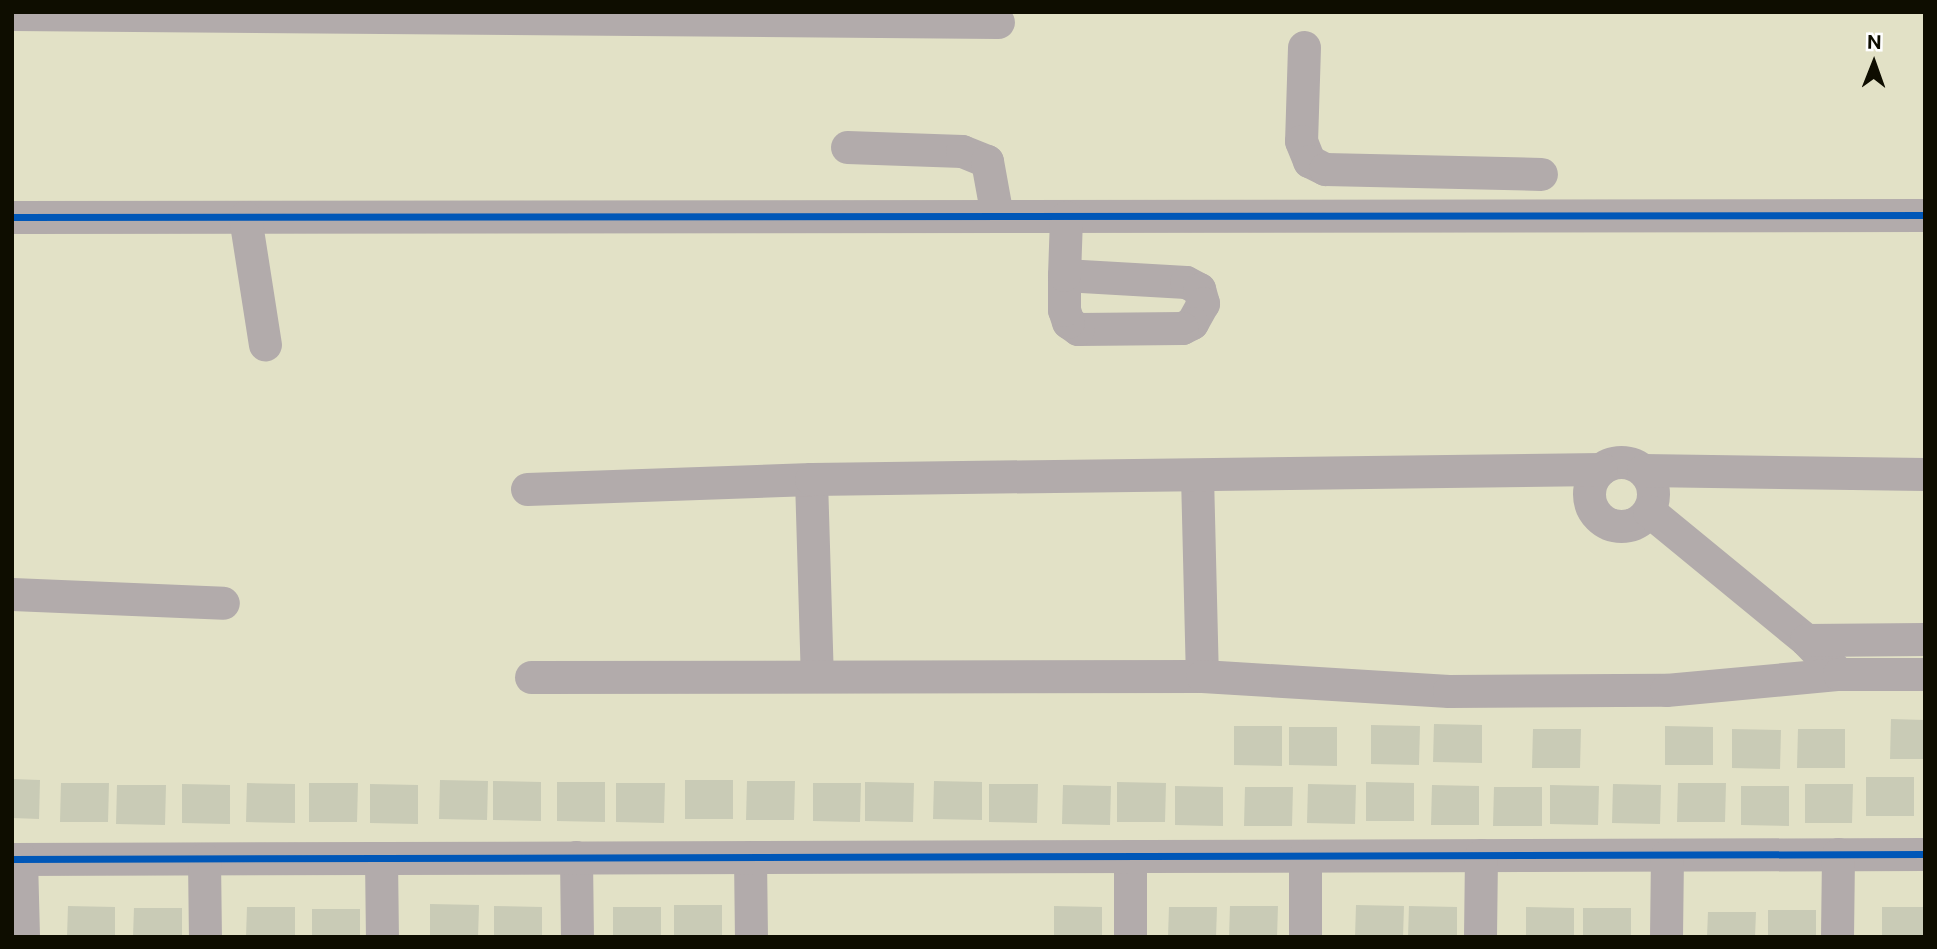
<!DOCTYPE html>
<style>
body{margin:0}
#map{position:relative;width:1937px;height:949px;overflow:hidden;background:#e2e1c6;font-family:"Public Sans",sans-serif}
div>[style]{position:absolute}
.building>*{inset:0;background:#c9cbb6}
.minor>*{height:33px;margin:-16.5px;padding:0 16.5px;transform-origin:16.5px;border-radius:16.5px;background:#b2abab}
.minor>.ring{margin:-16.5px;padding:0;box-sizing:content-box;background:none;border:33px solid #b2abab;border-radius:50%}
.cycleway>*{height:7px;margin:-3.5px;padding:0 3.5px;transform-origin:3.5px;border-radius:3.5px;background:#0057b8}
span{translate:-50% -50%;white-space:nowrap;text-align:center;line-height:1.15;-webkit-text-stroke:5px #fff;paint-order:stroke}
.frame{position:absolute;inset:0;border:14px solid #0e0d00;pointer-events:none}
.north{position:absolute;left:1839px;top:28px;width:70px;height:70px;-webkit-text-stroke:5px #fff;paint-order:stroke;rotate:1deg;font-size:19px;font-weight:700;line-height:28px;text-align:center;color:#0e0d00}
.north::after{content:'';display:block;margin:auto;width:24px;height:32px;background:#0e0d00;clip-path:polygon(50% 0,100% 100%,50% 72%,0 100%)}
</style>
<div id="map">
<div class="building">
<div style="clip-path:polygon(1891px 719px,1925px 720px,1925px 759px,1890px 759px)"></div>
<div style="clip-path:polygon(1434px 724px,1482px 725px,1482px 763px,1433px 762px)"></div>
<div style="clip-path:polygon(1371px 725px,1420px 726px,1419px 765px,1371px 764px)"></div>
<div style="clip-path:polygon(1234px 726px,1282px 726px,1282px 766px,1234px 765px)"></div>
<div style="clip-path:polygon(1665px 726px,1713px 727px,1713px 765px,1665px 765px)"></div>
<div style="clip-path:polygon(1289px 727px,1337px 727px,1337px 766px,1289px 765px)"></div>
<div style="clip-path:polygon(1533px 729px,1581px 729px,1580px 768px,1532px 768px)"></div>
<div style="clip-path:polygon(1732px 729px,1781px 730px,1780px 769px,1732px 768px)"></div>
<div style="clip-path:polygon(1798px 729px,1845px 729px,1845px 768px,1797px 768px)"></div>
<div style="clip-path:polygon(1866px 777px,1914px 777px,1914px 816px,1866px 816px)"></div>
<div style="clip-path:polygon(12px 779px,40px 780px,39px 819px,12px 818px)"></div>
<div style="clip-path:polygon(440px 780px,488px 781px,487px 820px,439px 819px)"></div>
<div style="clip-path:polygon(685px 780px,733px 780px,733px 819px,685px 819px)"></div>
<div style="clip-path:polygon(493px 781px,541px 782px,541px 821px,493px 820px)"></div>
<div style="clip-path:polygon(747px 781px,795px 781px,794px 820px,746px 820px)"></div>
<div style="clip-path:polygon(934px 781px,982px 782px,982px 820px,933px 819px)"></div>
<div style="clip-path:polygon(557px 782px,605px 782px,605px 822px,557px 821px)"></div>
<div style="clip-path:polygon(865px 782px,914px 783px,913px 822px,865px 821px)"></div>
<div style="clip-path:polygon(1117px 782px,1166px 783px,1165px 822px,1117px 822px)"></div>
<div style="clip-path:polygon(1366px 782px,1414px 783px,1414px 821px,1366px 821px)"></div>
<div style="clip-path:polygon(61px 783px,109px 783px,108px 822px,60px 822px)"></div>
<div style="clip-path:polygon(247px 783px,295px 784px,295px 823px,246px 822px)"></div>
<div style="clip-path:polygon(309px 783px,358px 783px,357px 822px,309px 822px)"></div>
<div style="clip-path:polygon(616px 783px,665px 783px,664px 823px,616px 822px)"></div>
<div style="clip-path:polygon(813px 783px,861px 783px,860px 822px,813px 821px)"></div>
<div style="clip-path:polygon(1678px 783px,1726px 783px,1725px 822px,1677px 822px)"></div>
<div style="clip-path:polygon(182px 784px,230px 785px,230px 824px,182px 823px)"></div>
<div style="clip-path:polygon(370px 784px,418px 785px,418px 824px,370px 823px)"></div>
<div style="clip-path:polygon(989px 784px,1038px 784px,1037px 823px,989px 822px)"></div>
<div style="clip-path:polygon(1308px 784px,1356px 785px,1355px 824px,1307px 823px)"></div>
<div style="clip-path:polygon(1613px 784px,1661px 785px,1660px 824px,1612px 823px)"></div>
<div style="clip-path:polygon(1805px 784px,1853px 784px,1852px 823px,1805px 823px)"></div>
<div style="clip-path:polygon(117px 785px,166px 785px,165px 825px,116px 824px)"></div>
<div style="clip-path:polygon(1063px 785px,1111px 786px,1110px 825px,1062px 824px)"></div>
<div style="clip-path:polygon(1432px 785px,1479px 786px,1479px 825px,1431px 825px)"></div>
<div style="clip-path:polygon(1550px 785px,1599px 786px,1598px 825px,1550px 824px)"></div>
<div style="clip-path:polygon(1175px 786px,1223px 787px,1223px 826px,1175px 825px)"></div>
<div style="clip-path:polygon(1741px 786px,1789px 786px,1789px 826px,1741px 825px)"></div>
<div style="clip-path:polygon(1245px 787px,1293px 787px,1292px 826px,1244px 826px)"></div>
<div style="clip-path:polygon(1494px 787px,1542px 787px,1542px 826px,1493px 826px)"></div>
<div style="clip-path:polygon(430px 904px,479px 905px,478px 937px,430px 937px)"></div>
<div style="clip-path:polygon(674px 905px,722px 905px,722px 937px,674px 937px)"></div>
<div style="clip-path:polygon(1356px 905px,1404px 906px,1403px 937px,1355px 937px)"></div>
<div style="clip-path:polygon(68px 906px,115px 907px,115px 937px,67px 937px)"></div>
<div style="clip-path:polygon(494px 906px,542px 907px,542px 937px,494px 937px)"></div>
<div style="clip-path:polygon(1054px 906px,1102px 907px,1102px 937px,1054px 937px)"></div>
<div style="clip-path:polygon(1230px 906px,1278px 906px,1277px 937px,1229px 937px)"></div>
<div style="clip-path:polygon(1409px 906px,1457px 907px,1457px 937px,1408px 937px)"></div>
<div style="clip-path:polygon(247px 907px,295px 907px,295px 937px,246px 937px)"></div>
<div style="clip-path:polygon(613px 907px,661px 907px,661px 937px,613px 937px)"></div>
<div style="clip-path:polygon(1169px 907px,1217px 907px,1216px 937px,1168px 937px)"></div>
<div style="clip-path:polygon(1526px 907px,1574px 908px,1574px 937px,1526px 937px)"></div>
<div style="clip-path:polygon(1882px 907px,1925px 907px,1925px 937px,1882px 937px)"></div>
<div style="clip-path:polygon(134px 908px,182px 908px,182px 937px,133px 937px)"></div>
<div style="clip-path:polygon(1583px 908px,1631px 908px,1631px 937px,1583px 937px)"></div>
<div style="clip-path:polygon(312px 909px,360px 909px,360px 937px,312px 937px)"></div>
<div style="clip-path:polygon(1768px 910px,1816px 910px,1816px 937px,1768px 937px)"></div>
<div style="clip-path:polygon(1708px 912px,1756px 912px,1755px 937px,1707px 937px)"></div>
</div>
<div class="minor">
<div style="left:12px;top:14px;width:986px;rotate:0.46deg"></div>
<div style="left:1304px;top:47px;width:94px;rotate:91.8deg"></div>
<div style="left:1301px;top:141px;width:22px;rotate:68deg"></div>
<div style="left:1309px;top:161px;width:18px;rotate:27deg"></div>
<div style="left:1325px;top:169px;width:216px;rotate:1.3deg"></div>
<div style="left:847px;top:147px;width:115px;rotate:2deg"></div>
<div style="left:962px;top:151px;width:27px;rotate:22deg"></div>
<div style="left:987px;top:161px;width:56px;rotate:79.7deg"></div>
<div style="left:12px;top:217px;width:1913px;rotate:-0.06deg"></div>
<div style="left:245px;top:217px;width:129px;rotate:81.1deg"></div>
<div style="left:1064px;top:275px;width:122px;rotate:3.3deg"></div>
<div style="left:1186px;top:282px;width:15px;rotate:28deg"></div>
<div style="left:1199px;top:289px;width:15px;rotate:74deg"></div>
<div style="left:1203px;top:303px;width:23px;rotate:119deg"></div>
<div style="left:1192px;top:323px;width:11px;rotate:153deg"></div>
<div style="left:1182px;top:328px;width:104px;rotate:179.4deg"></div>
<div style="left:1078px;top:329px;width:12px;rotate:-145deg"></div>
<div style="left:1068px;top:322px;width:13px;rotate:-108deg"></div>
<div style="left:1064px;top:310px;width:35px;rotate:-90deg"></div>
<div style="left:1064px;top:275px;width:58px;rotate:-88deg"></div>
<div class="ring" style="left:1589px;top:462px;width:31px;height:31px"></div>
<div style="left:1643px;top:470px;width:282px;rotate:0.8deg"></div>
<div style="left:1197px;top:475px;width:201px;rotate:88.6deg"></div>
<div style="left:811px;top:479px;width:197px;rotate:88.3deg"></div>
<div style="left:527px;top:489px;width:284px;rotate:-2deg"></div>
<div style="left:811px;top:479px;width:790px;rotate:-0.73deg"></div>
<div style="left:1649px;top:511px;width:203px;rotate:39.4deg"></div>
<div style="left:1806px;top:640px;width:47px;rotate:45.9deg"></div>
<div style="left:12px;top:594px;width:211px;rotate:2.4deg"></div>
<div style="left:1806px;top:640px;width:119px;rotate:-0.5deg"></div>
<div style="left:531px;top:677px;width:671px;rotate:-0.09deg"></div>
<div style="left:1202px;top:676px;width:247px;rotate:3.5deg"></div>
<div style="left:1449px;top:691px;width:217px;rotate:-0.3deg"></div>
<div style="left:1666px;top:690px;width:174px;rotate:-5.3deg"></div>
<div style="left:1839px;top:674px;width:86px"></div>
<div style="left:1130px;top:856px;width:81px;rotate:90deg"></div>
<div style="left:576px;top:857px;width:80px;rotate:89.3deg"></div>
<div style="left:750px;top:857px;width:80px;rotate:89.3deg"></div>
<div style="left:381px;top:858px;width:79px;rotate:89.3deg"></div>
<div style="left:12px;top:859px;width:1913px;rotate:-0.15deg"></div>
<div style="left:21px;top:859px;width:78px;rotate:88.5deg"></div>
<div style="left:204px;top:859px;width:78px;rotate:89.3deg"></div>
<div style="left:1305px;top:937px;width:81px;rotate:-90deg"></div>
<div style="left:1480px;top:937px;width:82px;rotate:-89.3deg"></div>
<div style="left:1666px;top:937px;width:82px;rotate:-89.3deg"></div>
<div style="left:1837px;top:937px;width:83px;rotate:-89.3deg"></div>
</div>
<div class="cycleway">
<div style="left:12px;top:217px;width:1913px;rotate:-0.06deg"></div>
<div style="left:12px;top:859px;width:1913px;rotate:-0.15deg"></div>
</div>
<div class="frame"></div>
<div class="north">N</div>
</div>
